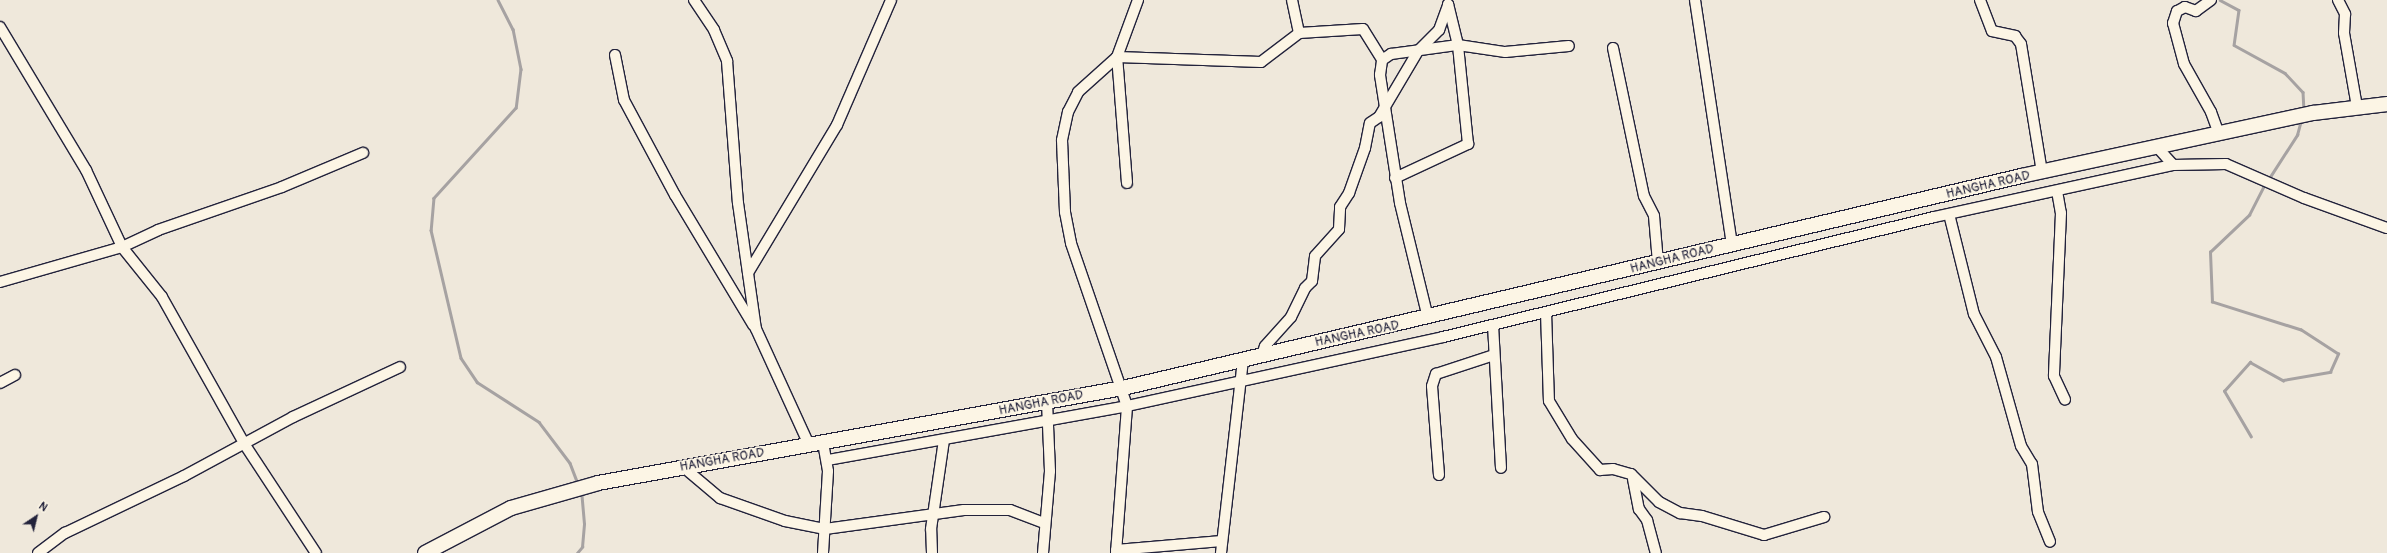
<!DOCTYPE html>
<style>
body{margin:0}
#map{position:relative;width:2387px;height:553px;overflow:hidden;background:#efe8db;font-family:Pangolin,sans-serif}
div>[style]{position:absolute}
.stream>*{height:2.5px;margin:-1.25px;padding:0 1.25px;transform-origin:1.25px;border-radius:1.25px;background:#a6a2a2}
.roads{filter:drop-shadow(1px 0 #22223b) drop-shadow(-1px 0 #22223b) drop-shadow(0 1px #22223b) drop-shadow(0 -1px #22223b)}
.minor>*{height:10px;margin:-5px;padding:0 5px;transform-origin:5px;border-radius:5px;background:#fcf5e5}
.highway>*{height:14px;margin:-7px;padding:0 7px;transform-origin:7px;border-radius:7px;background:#fcf5e5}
span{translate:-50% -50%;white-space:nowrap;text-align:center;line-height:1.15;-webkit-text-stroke:3.5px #fcf5e5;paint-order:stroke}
.street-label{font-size:13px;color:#22223b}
.north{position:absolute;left:16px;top:497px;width:40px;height:40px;-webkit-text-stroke:3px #fcf5e5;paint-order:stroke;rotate:35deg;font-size:11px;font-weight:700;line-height:16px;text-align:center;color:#22223b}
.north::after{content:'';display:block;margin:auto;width:14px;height:18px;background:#22223b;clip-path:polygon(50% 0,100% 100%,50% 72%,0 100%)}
</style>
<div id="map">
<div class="stream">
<div style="left:498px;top:0;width:33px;rotate:63deg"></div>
<div style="left:513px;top:29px;width:41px;rotate:78.7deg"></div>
<div style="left:521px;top:69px;width:39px;rotate:97deg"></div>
<div style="left:516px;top:108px;width:122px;rotate:132.3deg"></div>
<div style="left:434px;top:198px;width:32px;rotate:95deg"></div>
<div style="left:431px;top:230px;width:131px;rotate:76.8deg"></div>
<div style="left:461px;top:358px;width:29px;rotate:56deg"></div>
<div style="left:477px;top:382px;width:74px;rotate:32.8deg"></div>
<div style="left:539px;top:422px;width:51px;rotate:52.9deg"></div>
<div style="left:570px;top:463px;width:22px;rotate:69deg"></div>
<div style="left:2220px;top:0;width:21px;rotate:28deg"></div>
<div style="left:2239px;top:10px;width:35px;rotate:98deg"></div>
<div style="left:2234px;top:45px;width:58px;rotate:28.8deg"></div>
<div style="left:2285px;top:73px;width:26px;rotate:47deg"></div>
<div style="left:2303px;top:92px;width:17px;rotate:87deg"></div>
<div style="left:2268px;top:180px;width:54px;rotate:-57.2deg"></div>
<div style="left:2297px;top:135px;width:16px;rotate:-75deg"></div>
<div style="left:2251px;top:437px;width:53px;rotate:-120.4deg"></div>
<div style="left:2224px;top:391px;width:39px;rotate:-48deg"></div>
<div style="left:2250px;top:362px;width:38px;rotate:29deg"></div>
<div style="left:2283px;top:380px;width:48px;rotate:-9.7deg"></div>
<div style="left:2330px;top:372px;width:20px;rotate:-66deg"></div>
<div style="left:2338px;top:354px;width:44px;rotate:-147deg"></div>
<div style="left:2301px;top:330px;width:93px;rotate:-162.5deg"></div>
<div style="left:2212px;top:302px;width:50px;rotate:-92.3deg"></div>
<div style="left:2210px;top:252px;width:54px;rotate:-43.5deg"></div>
<div style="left:2249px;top:215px;width:36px;rotate:-63deg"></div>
<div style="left:577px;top:553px;width:8px;rotate:-50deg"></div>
<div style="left:582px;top:547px;width:23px;rotate:-85deg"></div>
<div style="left:584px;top:524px;width:32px;rotate:-95deg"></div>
</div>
<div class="roads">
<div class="minor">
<div style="left:694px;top:0;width:36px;rotate:56deg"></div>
<div style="left:714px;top:30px;width:34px;rotate:67deg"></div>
<div style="left:727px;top:61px;width:142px;rotate:85.6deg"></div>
<div style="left:738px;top:203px;width:127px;rotate:81.9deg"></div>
<div style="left:756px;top:329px;width:128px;rotate:65.4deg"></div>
<div style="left:1292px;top:0;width:34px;rotate:78deg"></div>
<div style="left:1695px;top:0;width:248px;rotate:81.4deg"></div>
<div style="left:1980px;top:0;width:33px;rotate:69deg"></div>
<div style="left:1992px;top:31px;width:24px;rotate:12deg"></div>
<div style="left:2015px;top:36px;width:10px;rotate:53deg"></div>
<div style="left:2021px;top:44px;width:130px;rotate:80.7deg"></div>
<div style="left:2211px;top:0;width:19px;rotate:144deg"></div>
<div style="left:2196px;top:11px;width:12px;rotate:-160deg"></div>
<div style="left:2185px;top:7px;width:9px;rotate:153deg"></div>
<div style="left:2177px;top:11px;width:13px;rotate:108deg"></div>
<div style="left:2173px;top:23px;width:42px;rotate:75deg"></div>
<div style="left:2184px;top:64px;width:55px;rotate:60.6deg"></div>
<div style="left:2211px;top:112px;width:23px;rotate:70deg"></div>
<div style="left:2338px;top:0;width:16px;rotate:63deg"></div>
<div style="left:2345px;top:14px;width:19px;rotate:93deg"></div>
<div style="left:2344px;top:33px;width:75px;rotate:80deg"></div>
<div style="left:0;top:27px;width:167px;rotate:59deg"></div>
<div style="left:86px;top:170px;width:85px;rotate:64.9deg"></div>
<div style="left:122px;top:247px;width:64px;rotate:51.3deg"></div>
<div style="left:162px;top:297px;width:170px;rotate:60.7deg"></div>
<div style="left:245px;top:445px;width:129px;rotate:56.7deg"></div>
<div style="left:1613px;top:48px;width:151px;rotate:78.2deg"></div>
<div style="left:1644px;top:196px;width:22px;rotate:63deg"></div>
<div style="left:1654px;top:216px;width:47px;rotate:85.1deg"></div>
<div style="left:615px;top:55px;width:46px;rotate:78.7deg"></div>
<div style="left:624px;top:100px;width:108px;rotate:61.8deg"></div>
<div style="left:675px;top:195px;width:152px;rotate:59deg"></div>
<div style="left:2157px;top:147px;width:24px;rotate:48deg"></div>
<div style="left:2173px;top:165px;width:53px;rotate:-1.1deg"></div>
<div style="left:2226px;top:164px;width:85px;rotate:23.6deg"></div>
<div style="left:2304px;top:198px;width:88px;rotate:19.9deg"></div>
<div style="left:1395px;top:178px;width:81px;rotate:-25deg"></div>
<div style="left:1468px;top:144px;width:100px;rotate:-95.8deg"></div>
<div style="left:1458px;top:45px;width:42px;rotate:-103.7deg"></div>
<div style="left:1127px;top:183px;width:126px;rotate:-94.5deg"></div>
<div style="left:1117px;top:57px;width:144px;rotate:2deg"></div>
<div style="left:1261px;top:62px;width:48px;rotate:-37.3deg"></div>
<div style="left:1299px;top:33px;width:64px;rotate:-3.6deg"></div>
<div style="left:1363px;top:29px;width:36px;rotate:58deg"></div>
<div style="left:2057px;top:191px;width:22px;rotate:80deg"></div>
<div style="left:2061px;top:213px;width:163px;rotate:92.5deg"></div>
<div style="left:2054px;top:376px;width:26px;rotate:65deg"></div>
<div style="left:1949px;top:214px;width:103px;rotate:76deg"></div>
<div style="left:1974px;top:314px;width:48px;rotate:62.9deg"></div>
<div style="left:1996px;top:357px;width:92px;rotate:74.3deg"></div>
<div style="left:2021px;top:446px;width:21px;rotate:59deg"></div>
<div style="left:2032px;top:464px;width:48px;rotate:82.9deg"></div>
<div style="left:2038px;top:512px;width:32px;rotate:68deg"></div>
<div style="left:748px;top:273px;width:173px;rotate:-59deg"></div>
<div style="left:837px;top:125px;width:136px;rotate:-66.6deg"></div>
<div style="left:0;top:282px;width:127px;rotate:-16deg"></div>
<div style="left:122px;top:247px;width:40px;rotate:-25deg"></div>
<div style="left:158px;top:230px;width:131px;rotate:-19.1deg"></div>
<div style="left:282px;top:187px;width:88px;rotate:-22.8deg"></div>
<div style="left:1546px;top:312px;width:89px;rotate:88.1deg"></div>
<div style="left:1549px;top:401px;width:44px;rotate:58.8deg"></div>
<div style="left:1572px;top:439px;width:42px;rotate:47.9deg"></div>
<div style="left:1600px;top:470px;width:13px;rotate:-4deg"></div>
<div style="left:1613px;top:469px;width:19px;rotate:16deg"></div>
<div style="left:1631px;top:474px;width:40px;rotate:45deg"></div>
<div style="left:1659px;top:502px;width:24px;rotate:28deg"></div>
<div style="left:1680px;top:513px;width:22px;rotate:8deg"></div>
<div style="left:1702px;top:516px;width:65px;rotate:17deg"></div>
<div style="left:1764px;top:535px;width:63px;rotate:-16.7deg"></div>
<div style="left:1428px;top:318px;width:118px;rotate:-103.7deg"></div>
<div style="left:1400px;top:203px;width:130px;rotate:-98.9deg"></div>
<div style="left:1380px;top:75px;width:15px;rotate:-82deg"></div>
<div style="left:1382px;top:60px;width:11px;rotate:-34deg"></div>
<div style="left:1391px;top:54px;width:68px;rotate:-7.7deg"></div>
<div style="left:1458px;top:45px;width:48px;rotate:8.5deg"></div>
<div style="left:1505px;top:52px;width:64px;rotate:-5.4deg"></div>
<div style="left:1493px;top:325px;width:143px;rotate:86.8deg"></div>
<div style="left:1262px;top:355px;width:9px;rotate:-72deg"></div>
<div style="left:1265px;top:346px;width:39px;rotate:-48deg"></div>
<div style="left:1291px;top:317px;width:32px;rotate:-64deg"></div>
<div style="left:1305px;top:288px;width:10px;rotate:-45deg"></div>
<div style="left:1312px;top:281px;width:25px;rotate:-83deg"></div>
<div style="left:1315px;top:256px;width:36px;rotate:-48deg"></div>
<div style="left:1339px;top:229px;width:22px;rotate:-87deg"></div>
<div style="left:1340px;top:207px;width:17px;rotate:-57deg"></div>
<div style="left:1349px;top:193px;width:48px;rotate:-70.4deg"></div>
<div style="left:1365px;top:148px;width:25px;rotate:-79deg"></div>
<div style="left:1370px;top:123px;width:11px;rotate:-34deg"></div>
<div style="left:1379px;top:117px;width:77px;rotate:-59.4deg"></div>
<div style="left:1418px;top:51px;width:30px;rotate:-45deg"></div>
<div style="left:1439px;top:30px;width:27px;rotate:-70deg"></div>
<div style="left:0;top:383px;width:17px;rotate:-28deg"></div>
<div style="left:828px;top:460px;width:304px;rotate:-10.2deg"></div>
<div style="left:1127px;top:406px;width:323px;rotate:-12.3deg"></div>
<div style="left:1443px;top:337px;width:505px;rotate:-13.73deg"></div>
<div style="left:1934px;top:217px;width:245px;rotate:-12.3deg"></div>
<div style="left:682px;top:466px;width:50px;rotate:40.1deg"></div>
<div style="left:720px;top:498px;width:69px;rotate:19.5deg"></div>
<div style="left:785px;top:521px;width:41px;rotate:11.3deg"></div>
<div style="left:825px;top:529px;width:140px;rotate:-7.8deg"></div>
<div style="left:964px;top:510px;width:46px"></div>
<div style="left:1010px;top:510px;width:36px;rotate:21deg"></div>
<div style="left:1439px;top:475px;width:89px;rotate:-94.5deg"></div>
<div style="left:1432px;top:386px;width:13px;rotate:-72deg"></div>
<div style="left:1436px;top:374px;width:61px;rotate:-18.1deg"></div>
<div style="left:1633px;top:479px;width:31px;rotate:79deg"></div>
<div style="left:1639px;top:509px;width:14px;rotate:54deg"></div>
<div style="left:1647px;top:520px;width:34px;rotate:75deg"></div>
<div style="left:1116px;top:550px;width:106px;rotate:-4.9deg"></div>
<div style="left:38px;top:553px;width:34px;rotate:-37deg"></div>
<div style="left:65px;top:533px;width:132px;rotate:-25.6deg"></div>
<div style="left:184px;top:476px;width:124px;rotate:-28.4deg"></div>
<div style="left:293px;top:417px;width:118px;rotate:-25deg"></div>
<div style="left:823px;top:553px;width:82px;rotate:-86.5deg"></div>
<div style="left:828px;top:471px;width:29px;rotate:-100deg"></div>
<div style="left:932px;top:553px;width:24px;rotate:-92deg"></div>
<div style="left:931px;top:529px;width:90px;rotate:-81.7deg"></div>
<div style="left:1043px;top:553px;width:82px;rotate:-85.1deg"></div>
<div style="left:1050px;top:471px;width:69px;rotate:-92.5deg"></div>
<div style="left:1116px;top:553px;width:147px;rotate:-85.7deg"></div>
<div style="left:1127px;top:406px;width:172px;rotate:-109deg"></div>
<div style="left:1071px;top:243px;width:32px;rotate:-101deg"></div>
<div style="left:1065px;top:212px;width:72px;rotate:-92.4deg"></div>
<div style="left:1062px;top:140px;width:29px;rotate:-78deg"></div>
<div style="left:1068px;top:112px;width:22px;rotate:-63deg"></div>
<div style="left:1078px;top:92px;width:52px;rotate:-41.9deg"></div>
<div style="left:1117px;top:57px;width:61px;rotate:-69.8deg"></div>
<div style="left:1221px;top:553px;width:195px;rotate:-83.5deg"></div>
</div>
<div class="highway">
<div style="left:425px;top:553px;width:97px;rotate:-27.6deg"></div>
<div style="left:511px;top:508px;width:91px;rotate:-16deg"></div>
<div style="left:598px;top:483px;width:534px;rotate:-10.26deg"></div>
<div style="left:1123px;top:388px;width:923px;rotate:-13.28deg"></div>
<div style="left:2021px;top:176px;width:299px;rotate:-12.2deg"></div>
<div style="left:2313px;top:113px;width:75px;rotate:-6.9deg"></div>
</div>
</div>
<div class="street-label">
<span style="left:1988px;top:185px;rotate:-13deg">HANGHA ROAD</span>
<span style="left:1672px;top:259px;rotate:-14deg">HANGHA ROAD</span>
<span style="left:1357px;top:334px;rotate:-12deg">HANGHA ROAD</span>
<span style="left:1041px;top:403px;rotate:-11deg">HANGHA ROAD</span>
<span style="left:722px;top:460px;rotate:-10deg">HANGHA ROAD</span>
</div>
<div class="north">N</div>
</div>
